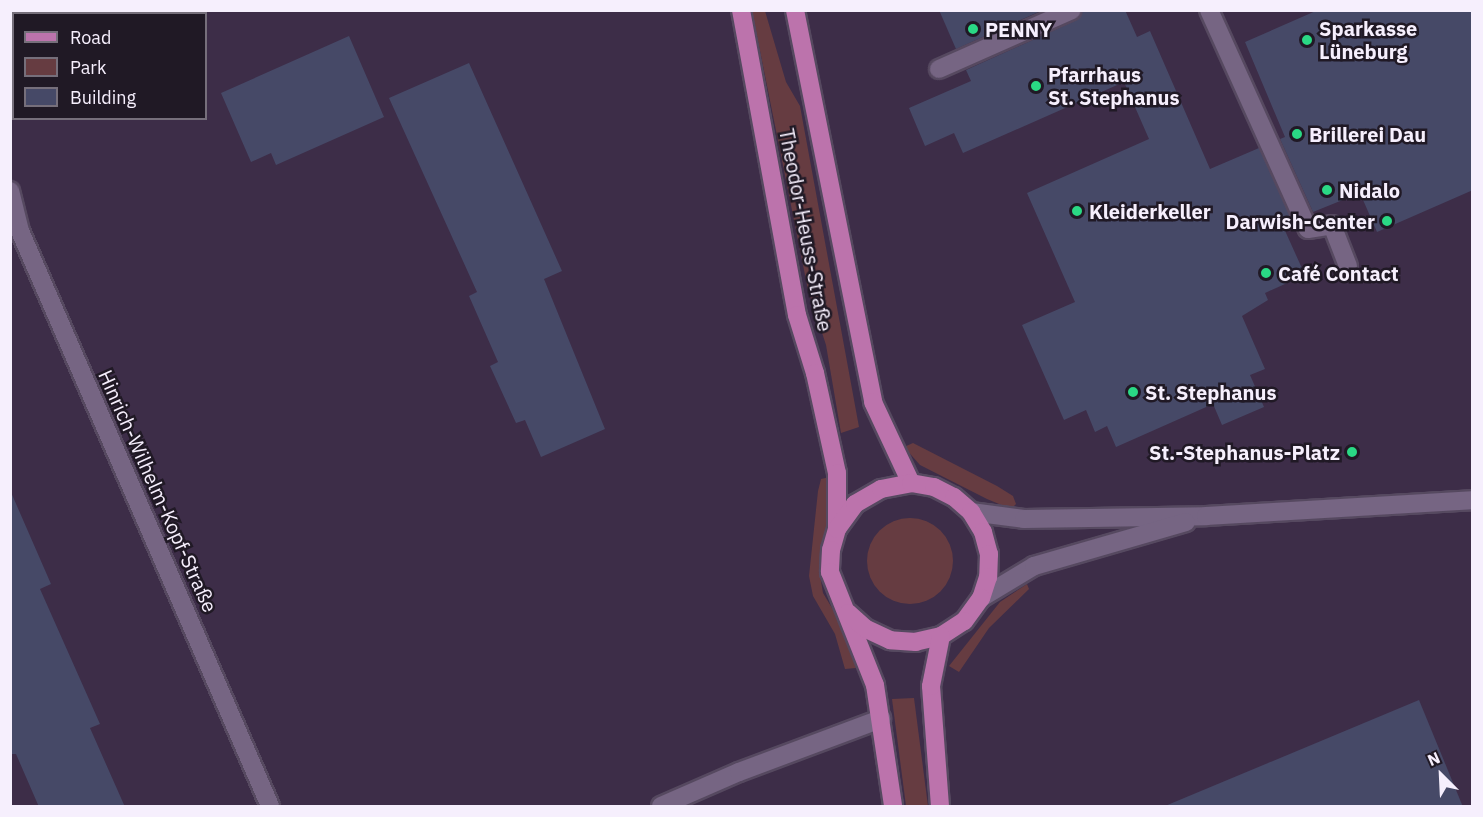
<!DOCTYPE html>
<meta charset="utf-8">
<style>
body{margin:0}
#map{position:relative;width:1483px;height:817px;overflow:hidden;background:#3d2d48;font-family:"IBM Plex Sans",sans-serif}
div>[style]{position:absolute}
.green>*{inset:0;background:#663c41}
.round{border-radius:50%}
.building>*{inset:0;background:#464967}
.roads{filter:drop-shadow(2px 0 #564960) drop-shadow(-2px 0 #564960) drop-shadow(0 2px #564960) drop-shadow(0 -2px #564960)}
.minor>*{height:18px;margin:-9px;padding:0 9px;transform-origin:9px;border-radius:9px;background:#766583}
.major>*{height:18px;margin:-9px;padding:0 9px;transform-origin:9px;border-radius:9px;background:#bc73ac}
.dots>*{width:16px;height:16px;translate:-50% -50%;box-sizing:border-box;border:3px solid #201925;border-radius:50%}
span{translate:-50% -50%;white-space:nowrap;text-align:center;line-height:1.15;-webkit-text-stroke:5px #201925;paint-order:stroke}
.poi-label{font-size:20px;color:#f6effd;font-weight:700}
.left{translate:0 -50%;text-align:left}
.right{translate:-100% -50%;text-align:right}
.street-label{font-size:20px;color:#f6effd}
.frame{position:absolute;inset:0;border:12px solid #f6effd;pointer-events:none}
.legend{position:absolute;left:12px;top:12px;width:195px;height:108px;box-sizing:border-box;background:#201925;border:2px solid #766f7b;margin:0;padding:8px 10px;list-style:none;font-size:18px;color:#f6effd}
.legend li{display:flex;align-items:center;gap:12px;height:30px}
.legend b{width:30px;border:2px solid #766f7b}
.north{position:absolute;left:1411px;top:745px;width:60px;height:60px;-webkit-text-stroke:4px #201925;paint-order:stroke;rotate:336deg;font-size:16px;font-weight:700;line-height:24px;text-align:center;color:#f6effd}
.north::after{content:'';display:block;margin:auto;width:21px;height:27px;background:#f6effd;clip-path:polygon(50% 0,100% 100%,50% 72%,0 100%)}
</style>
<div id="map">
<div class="green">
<div style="clip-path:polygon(752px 11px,765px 11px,786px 82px,800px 106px,859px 427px,841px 433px,826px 345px,808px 290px)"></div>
<div style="clip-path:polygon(913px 443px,997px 486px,1013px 496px,1016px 504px,1011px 509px,987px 499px,920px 465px,904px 447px)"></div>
<div style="clip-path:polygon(830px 477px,829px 517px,819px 569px,823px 593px,844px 628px,856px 668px,845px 669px,835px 634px,813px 596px,809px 576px,818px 491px,821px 479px)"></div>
<div class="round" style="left:867px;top:518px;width:86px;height:86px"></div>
<div style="clip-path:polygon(1027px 584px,1029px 589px,989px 628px,959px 672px,949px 666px,1000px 602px)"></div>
<div style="clip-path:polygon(914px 698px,928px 806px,906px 806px,892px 699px)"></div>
</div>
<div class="building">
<div style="clip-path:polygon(939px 10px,1043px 10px,956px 49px)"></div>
<div style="clip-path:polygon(1083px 10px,1125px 10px,1137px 37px,1150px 31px,1210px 169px,1259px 148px,1292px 220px,1282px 224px,1305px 275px,1265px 293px,1268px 300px,1242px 316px,1265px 369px,1250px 375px,1264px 407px,1222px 425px,1213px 404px,1116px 447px,1107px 426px,1095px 432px,1086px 410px,1064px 420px,1022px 325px,1075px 302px,1027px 193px,1149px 139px,1124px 82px,963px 153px,954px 133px,925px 146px,909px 108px,971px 81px,966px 70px,1077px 20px)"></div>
<div style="clip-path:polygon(1318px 10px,1473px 10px,1473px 190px,1377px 232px,1360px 193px,1313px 212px,1280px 139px,1285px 137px,1245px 42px)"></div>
<div style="clip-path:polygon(349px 36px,384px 117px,276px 165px,271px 153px,251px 162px,221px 93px)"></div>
<div style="clip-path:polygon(469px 63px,562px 271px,544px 279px,605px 429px,541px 457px,525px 420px,516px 423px,490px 366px,498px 362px,469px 296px,477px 292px,389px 98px)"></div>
<div style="clip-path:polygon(10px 490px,51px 584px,40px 589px,100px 724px,90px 728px,125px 807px,39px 807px,16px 754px,10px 754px)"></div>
<div style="clip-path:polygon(1419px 700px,1463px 807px,1165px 807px,1165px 806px)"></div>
</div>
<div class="roads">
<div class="minor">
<div style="left:1209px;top:10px;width:240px;rotate:65.7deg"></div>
<div style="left:1308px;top:229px;width:24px;rotate:-9deg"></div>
<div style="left:1332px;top:225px;width:44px;rotate:68.7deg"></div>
<div style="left:59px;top:14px;width:9px;rotate:-27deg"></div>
<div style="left:10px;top:20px;width:4px"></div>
<div style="left:10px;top:51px;width:5px;rotate:-37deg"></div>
<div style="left:939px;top:69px;width:145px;rotate:-23.9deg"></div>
<div style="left:10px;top:191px;width:41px;rotate:76deg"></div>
<div style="left:20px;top:231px;width:627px;rotate:66.5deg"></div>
<div style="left:971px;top:512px;width:53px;rotate:7.5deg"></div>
<div style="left:1024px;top:519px;width:182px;rotate:-0.9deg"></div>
<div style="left:1206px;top:516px;width:266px;rotate:-3.4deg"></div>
<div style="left:981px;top:598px;width:62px;rotate:-31.1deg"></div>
<div style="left:1034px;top:566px;width:158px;rotate:-16.1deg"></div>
<div style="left:661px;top:806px;width:85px;rotate:-23.6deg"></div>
<div style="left:739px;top:772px;width:152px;rotate:-20.5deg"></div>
</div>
<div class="major">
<div style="left:741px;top:10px;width:310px;rotate:79.6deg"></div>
<div style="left:797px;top:315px;width:61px;rotate:72.8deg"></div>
<div style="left:815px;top:373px;width:102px;rotate:77.6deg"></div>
<div style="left:837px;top:473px;width:56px;rotate:90deg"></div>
<div style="left:837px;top:529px;width:22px;rotate:106deg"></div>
<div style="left:831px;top:550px;width:22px;rotate:93deg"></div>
<div style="left:830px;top:572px;width:122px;rotate:68.3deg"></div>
<div style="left:875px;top:685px;width:122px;rotate:81.5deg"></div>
<div style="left:795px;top:10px;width:400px;rotate:78.7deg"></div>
<div style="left:873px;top:402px;width:89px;rotate:64.9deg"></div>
<div style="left:837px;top:529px;width:31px;rotate:-54deg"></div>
<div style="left:855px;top:504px;width:30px;rotate:-30deg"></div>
<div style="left:881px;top:489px;width:31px;rotate:-11deg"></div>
<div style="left:911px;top:483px;width:23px;rotate:10deg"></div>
<div style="left:934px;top:487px;width:22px;rotate:27deg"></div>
<div style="left:954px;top:497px;width:23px;rotate:41deg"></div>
<div style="left:971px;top:512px;width:23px;rotate:59deg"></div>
<div style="left:983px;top:532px;width:23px;rotate:75deg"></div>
<div style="left:989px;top:554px;width:23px;rotate:92deg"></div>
<div style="left:988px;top:577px;width:22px;rotate:108deg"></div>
<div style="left:981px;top:598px;width:29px;rotate:126deg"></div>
<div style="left:964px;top:621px;width:27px;rotate:147deg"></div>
<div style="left:941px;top:636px;width:26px;rotate:167deg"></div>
<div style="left:916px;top:642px;width:26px;rotate:-176deg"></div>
<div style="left:890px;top:640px;width:26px;rotate:-155deg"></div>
<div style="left:866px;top:629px;width:24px;rotate:-138deg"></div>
<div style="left:940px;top:806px;width:120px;rotate:-94.3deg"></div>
<div style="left:931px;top:686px;width:51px;rotate:-78.7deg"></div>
</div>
</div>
<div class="dots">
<div style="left:973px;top:29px;background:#2ad885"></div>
<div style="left:1307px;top:40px;background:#2ad885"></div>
<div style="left:1036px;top:86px;background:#2ad885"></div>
<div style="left:1297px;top:134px;background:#2ad885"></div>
<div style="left:1327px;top:190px;background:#2ad885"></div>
<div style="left:1077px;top:211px;background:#2ad885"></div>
<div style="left:1387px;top:221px;background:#2ad885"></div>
<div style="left:1266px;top:273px;background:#2ad885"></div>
<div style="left:1133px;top:392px;background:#2ad885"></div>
<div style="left:1352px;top:452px;background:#2ad885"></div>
</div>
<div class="poi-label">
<span class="left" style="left:1319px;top:40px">Sparkasse<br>Lüneburg</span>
<span class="left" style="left:985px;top:29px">PENNY</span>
<span class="left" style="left:1048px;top:86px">Pfarrhaus<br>St. Stephanus</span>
<span class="left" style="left:1309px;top:134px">Brillerei Dau</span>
<span class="left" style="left:1339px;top:190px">Nidalo</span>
<span class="left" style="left:1089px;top:211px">Kleiderkeller</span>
<span class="right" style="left:1375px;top:221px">Darwish-Center</span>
<span class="left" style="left:1278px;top:273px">Café Contact</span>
<span class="left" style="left:1145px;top:392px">St. Stephanus</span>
<span class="right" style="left:1340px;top:452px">St.-Stephanus-Platz</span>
</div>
<div class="street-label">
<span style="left:806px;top:230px;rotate:79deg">Theodor-Heuss-Straße</span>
<span style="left:158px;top:491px;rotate:66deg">Hinrich-Wilhelm-Kopf-Straße</span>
</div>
<div class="frame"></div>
<ul class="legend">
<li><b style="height:8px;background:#bc73ac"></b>Road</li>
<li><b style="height:16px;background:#663c41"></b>Park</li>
<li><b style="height:16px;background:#464967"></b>Building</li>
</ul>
<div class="north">N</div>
</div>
